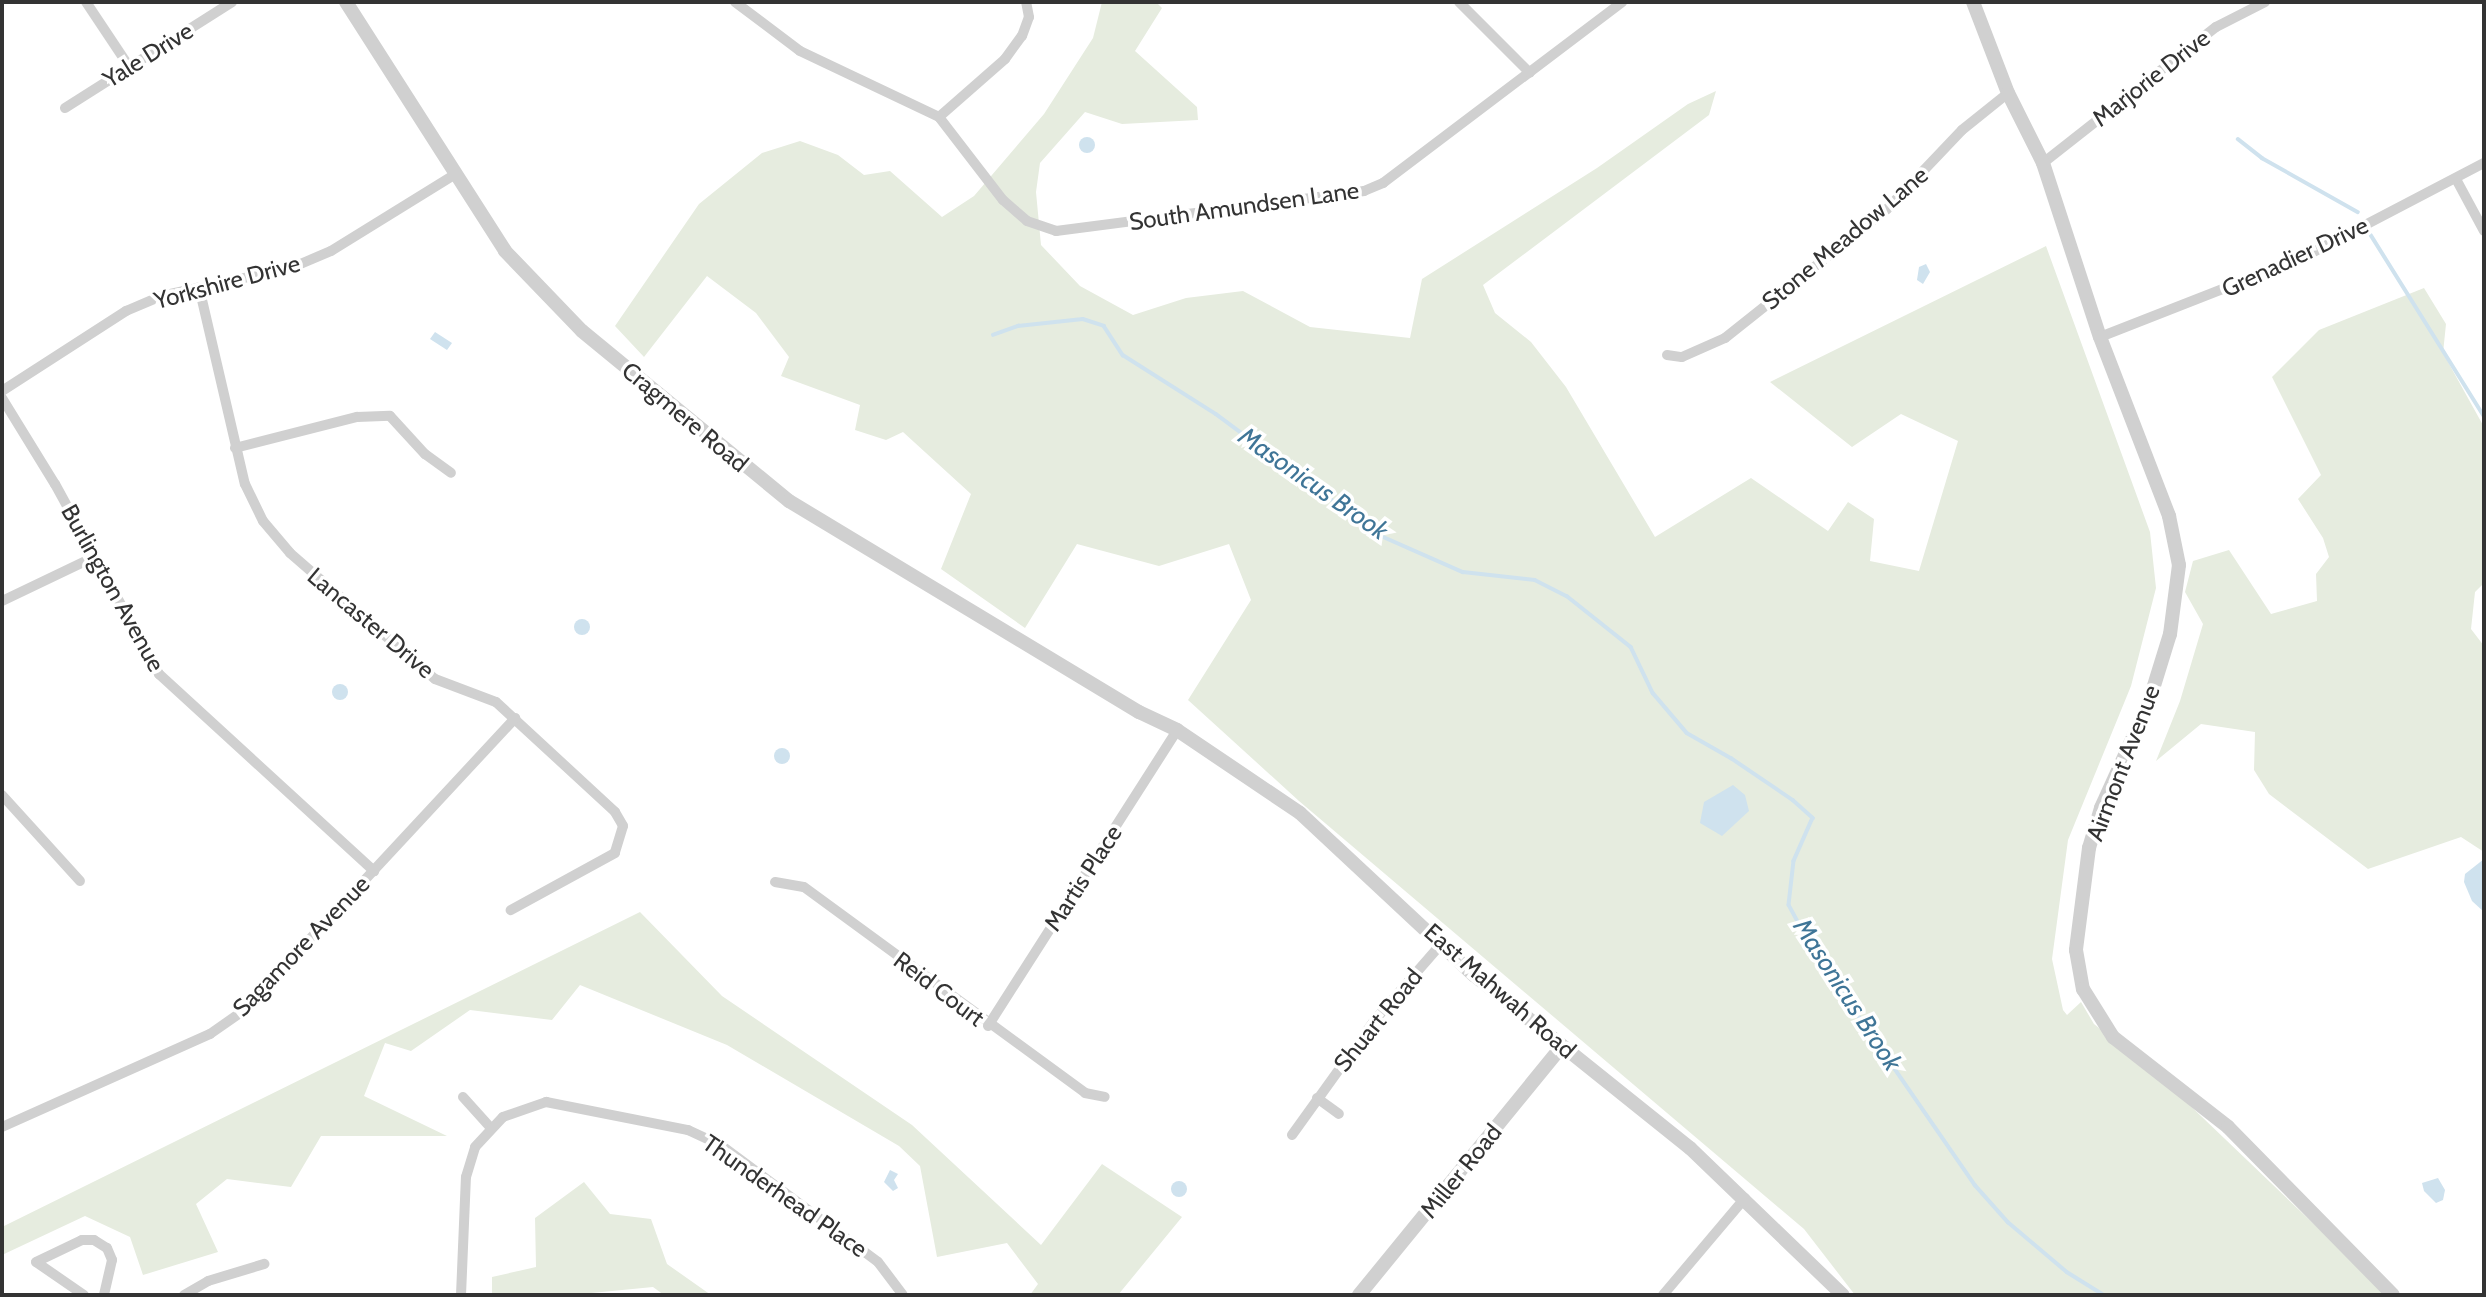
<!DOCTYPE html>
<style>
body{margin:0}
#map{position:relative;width:2486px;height:1297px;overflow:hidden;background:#fff;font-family:Cabin,sans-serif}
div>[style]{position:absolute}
.green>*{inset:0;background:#e6ecdf}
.water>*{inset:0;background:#cfe2ee}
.round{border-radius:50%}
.stream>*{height:3.5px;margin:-1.75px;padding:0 1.75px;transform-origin:1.75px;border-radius:1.75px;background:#cfe2ee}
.minor>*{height:10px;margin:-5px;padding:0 5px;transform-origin:5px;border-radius:5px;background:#d0d0d0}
.tertiary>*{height:14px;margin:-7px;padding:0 7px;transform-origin:7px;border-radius:7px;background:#d0d0d0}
span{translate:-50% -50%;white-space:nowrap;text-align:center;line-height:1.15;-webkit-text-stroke:7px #fff;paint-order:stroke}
.street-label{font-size:24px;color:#333}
.water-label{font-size:26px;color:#3f7597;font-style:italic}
.frame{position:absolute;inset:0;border:4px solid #333;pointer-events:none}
</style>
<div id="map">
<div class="green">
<div style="clip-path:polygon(1102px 2px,1156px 2px,1162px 8px,1135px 51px,1197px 107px,1198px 120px,1122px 124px,1085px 112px,1040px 163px,1036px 192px,1041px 245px,1080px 286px,1133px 315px,1186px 298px,1243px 291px,1310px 327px,1410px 338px,1422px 279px,1597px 168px,1688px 104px,1716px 91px,1709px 115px,1483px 285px,1495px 313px,1531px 342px,1566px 387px,1655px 537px,1751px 478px,1828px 531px,1848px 502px,1874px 519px,1870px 561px,1919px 571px,1958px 441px,1901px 414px,1852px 447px,1770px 382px,2046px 246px,2150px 532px,2156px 588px,2131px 686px,2068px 840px,2052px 959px,2063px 1010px,2067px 1015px,2081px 1002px,2094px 1024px,2156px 1073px,2388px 1295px,1855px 1295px,1804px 1229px,1299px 801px,1188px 700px,1251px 600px,1229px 544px,1159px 566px,1077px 544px,1025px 628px,941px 569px,971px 494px,903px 432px,886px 440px,855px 430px,860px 405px,781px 376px,789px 357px,756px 313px,707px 276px,644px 357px,615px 326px,699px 204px,762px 153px,800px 141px,838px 155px,864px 175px,890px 171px,942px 217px,974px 196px,1044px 114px,1093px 38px)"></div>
<div style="clip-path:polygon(2424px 288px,2446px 324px,2443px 353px,2484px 427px,2484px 583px,2475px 592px,2471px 629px,2484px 646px,2484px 852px,2461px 837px,2368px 869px,2269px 794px,2254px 770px,2255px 732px,2201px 724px,2156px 761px,2180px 701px,2203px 624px,2185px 592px,2193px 561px,2229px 550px,2271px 614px,2317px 601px,2316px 574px,2329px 557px,2323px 538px,2298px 499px,2321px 475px,2272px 377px,2319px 330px)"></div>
<div style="clip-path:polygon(640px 912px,722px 996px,912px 1125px,1041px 1245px,1102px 1164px,1182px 1217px,1118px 1295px,1030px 1295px,1038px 1284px,1007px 1243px,937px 1257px,920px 1166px,899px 1146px,727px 1045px,580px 985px,552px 1020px,470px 1010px,411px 1051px,385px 1043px,364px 1096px,447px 1136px,321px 1136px,291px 1187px,227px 1179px,196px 1204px,218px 1252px,143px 1275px,130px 1237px,85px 1216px,2px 1255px,2px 1227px)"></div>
<div style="clip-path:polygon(584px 1182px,610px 1214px,651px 1219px,667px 1264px,711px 1295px,664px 1295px,653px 1287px,571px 1295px,492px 1295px,492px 1277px,536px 1267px,535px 1218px)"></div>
</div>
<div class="water">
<div class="round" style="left:1079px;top:137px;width:16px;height:16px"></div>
<div style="clip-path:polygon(1926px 264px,1930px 272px,1923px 284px,1917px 280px,1919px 267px)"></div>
<div style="clip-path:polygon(435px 332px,452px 343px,447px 350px,430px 339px)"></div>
<div class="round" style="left:574px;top:619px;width:16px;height:16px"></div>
<div class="round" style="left:332px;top:684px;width:16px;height:16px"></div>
<div class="round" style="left:774px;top:748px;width:16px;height:16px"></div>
<div style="clip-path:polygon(1733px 785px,1745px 795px,1749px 811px,1722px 836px,1700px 823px,1704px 802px)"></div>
<div style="clip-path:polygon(2484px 859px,2484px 912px,2472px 901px,2464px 882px,2465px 874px)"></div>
<div style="clip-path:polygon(890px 1170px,898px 1174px,894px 1180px,898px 1188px,893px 1191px,884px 1182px)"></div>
<div style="clip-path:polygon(2438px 1178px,2445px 1190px,2443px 1200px,2436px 1203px,2424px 1191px,2422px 1183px)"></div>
<div class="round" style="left:1171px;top:1181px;width:16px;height:16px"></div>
</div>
<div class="stream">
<div style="left:2238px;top:139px;width:31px;rotate:38deg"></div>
<div style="left:2262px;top:158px;width:110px;rotate:29.4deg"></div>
<div style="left:2371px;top:235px;width:213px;rotate:58deg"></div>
<div style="left:993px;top:335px;width:27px;rotate:-20deg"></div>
<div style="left:1018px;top:326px;width:65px;rotate:-6.1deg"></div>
<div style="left:1083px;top:319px;width:22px;rotate:18deg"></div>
<div style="left:1104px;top:326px;width:35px;rotate:57deg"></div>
<div style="left:1123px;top:355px;width:110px;rotate:32.4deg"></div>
<div style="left:1216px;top:414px;width:203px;rotate:36.6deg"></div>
<div style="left:1379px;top:535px;width:92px;rotate:23.8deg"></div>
<div style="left:1463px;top:572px;width:72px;rotate:6.3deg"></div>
<div style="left:1535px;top:580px;width:36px;rotate:27deg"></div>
<div style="left:1567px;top:596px;width:82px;rotate:38.6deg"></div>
<div style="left:1631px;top:647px;width:51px;rotate:64.4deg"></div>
<div style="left:1653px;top:693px;width:52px;rotate:49.6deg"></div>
<div style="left:1687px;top:733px;width:51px;rotate:29.6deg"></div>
<div style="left:1731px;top:758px;width:75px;rotate:34.1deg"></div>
<div style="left:1793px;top:800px;width:27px;rotate:42deg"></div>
<div style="left:1813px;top:818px;width:47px;rotate:113.8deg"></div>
<div style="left:1794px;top:861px;width:44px;rotate:96.5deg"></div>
<div style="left:1789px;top:905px;width:55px;rotate:61.6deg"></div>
<div style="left:1815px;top:953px;width:282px;rotate:55.4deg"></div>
<div style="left:1975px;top:1185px;width:50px;rotate:48.3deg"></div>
<div style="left:2008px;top:1222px;width:77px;rotate:40.3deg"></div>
<div style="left:2067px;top:1272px;width:44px;rotate:31.9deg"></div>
</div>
<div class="minor">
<div style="left:86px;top:2px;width:79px;rotate:56.3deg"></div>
<div style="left:735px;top:2px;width:81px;rotate:37deg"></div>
<div style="left:800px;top:51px;width:154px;rotate:25.4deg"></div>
<div style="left:939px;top:117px;width:105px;rotate:52.4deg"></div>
<div style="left:1003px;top:200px;width:32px;rotate:41deg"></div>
<div style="left:1027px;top:221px;width:31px;rotate:19deg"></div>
<div style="left:1056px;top:231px;width:311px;rotate:-7.4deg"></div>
<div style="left:1364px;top:191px;width:21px;rotate:-23deg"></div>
<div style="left:1383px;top:183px;width:300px;rotate:-37.1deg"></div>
<div style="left:1459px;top:2px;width:100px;rotate:45deg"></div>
<div style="left:65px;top:108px;width:198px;rotate:-32.4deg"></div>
<div style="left:939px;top:117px;width:88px;rotate:-41.3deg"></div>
<div style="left:1005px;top:59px;width:29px;rotate:-54deg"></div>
<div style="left:1022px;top:36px;width:20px;rotate:-70deg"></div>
<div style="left:1029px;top:17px;width:15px;rotate:-101deg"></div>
<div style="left:2043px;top:163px;width:220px;rotate:-38.2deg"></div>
<div style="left:2216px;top:27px;width:55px;rotate:-27deg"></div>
<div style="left:2456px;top:179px;width:59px;rotate:61.7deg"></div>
<div style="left:199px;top:287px;width:202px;rotate:76.9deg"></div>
<div style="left:245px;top:484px;width:41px;rotate:64.1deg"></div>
<div style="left:263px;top:521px;width:42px;rotate:49.8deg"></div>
<div style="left:290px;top:553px;width:192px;rotate:41deg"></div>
<div style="left:435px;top:679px;width:65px;rotate:20.7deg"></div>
<div style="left:496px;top:702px;width:162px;rotate:42.7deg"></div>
<div style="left:615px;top:812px;width:16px;rotate:60deg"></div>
<div style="left:623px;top:826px;width:28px;rotate:107deg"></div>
<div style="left:615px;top:853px;width:119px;rotate:151.3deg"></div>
<div style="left:2100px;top:337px;width:219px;rotate:-21.4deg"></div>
<div style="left:2304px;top:257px;width:203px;rotate:-27.6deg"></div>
<div style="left:1667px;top:355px;width:15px;rotate:8deg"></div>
<div style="left:1682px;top:357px;width:47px;rotate:-23.8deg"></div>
<div style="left:1725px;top:338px;width:207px;rotate:-38.5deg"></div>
<div style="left:1887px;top:209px;width:109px;rotate:-46.5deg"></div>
<div style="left:1962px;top:130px;width:59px;rotate:-38.8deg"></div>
<div style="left:2px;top:391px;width:148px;rotate:-32.8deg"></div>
<div style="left:126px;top:311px;width:38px;rotate:-23deg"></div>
<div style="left:161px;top:296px;width:133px;rotate:-12.2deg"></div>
<div style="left:291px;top:268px;width:43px;rotate:-23deg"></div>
<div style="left:331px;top:251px;width:145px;rotate:-31.7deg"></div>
<div style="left:2px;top:398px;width:101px;rotate:58.4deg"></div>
<div style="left:55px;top:484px;width:217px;rotate:61.3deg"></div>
<div style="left:159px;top:674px;width:292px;rotate:42.5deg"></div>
<div style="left:235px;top:448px;width:126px;rotate:-14.3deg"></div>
<div style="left:357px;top:417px;width:33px;rotate:-2deg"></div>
<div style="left:390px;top:416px;width:52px;rotate:47.4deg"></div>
<div style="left:425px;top:454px;width:32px;rotate:36deg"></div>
<div style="left:2px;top:601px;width:102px;rotate:-25.6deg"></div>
<div style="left:2px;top:795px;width:116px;rotate:47.8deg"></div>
<div style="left:775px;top:882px;width:29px;rotate:10deg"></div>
<div style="left:804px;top:887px;width:348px;rotate:36.2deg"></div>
<div style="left:1085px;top:1093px;width:20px;rotate:11deg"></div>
<div style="left:988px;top:1026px;width:351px;rotate:-57.4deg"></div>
<div style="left:463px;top:1097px;width:40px;rotate:48deg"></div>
<div style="left:1317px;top:1098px;width:27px;rotate:36deg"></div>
<div style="left:2px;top:1127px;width:228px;rotate:-24.1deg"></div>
<div style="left:210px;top:1034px;width:40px;rotate:-34.9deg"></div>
<div style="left:243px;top:1011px;width:400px;rotate:-47.1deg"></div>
<div style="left:1292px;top:1135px;width:140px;rotate:-54.3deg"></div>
<div style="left:1374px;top:1021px;width:103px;rotate:-48.9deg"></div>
<div style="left:84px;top:1295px;width:58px;rotate:-145.5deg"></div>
<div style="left:36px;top:1262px;width:51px;rotate:-25.6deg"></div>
<div style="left:82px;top:1240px;width:12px"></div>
<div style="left:94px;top:1240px;width:15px;rotate:32deg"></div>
<div style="left:107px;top:1248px;width:13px;rotate:67deg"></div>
<div style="left:112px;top:1260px;width:36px;rotate:103deg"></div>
<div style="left:184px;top:1295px;width:28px;rotate:-30deg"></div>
<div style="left:208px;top:1281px;width:59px;rotate:-16.9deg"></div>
<div style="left:461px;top:1295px;width:118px;rotate:-87.6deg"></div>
<div style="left:466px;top:1177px;width:31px;rotate:-73deg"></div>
<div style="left:475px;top:1147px;width:41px;rotate:-47deg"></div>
<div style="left:503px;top:1117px;width:46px;rotate:-19.2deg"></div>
<div style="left:546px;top:1102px;width:145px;rotate:11.2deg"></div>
<div style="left:688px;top:1130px;width:38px;rotate:25deg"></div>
<div style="left:722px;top:1146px;width:194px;rotate:36.6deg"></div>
<div style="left:878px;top:1262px;width:41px;rotate:52.9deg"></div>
<div style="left:1663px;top:1295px;width:127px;rotate:-49.8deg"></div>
</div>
<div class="tertiary">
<div style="left:346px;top:2px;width:295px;rotate:57.4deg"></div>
<div style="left:505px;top:251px;width:111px;rotate:46.1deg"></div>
<div style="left:582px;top:331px;width:268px;rotate:39.4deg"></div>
<div style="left:789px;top:501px;width:409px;rotate:31.1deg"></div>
<div style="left:1139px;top:712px;width:42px;rotate:25.3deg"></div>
<div style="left:1177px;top:730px;width:148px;rotate:34deg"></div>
<div style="left:1300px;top:813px;width:238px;rotate:43deg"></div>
<div style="left:1474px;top:975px;width:277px;rotate:38.7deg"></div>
<div style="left:1690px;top:1148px;width:212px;rotate:43.9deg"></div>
<div style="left:1973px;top:2px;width:97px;rotate:69deg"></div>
<div style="left:2008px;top:93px;width:78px;rotate:63.4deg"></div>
<div style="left:2043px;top:163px;width:183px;rotate:71.9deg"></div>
<div style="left:2100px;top:337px;width:192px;rotate:68.9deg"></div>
<div style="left:2169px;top:516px;width:50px;rotate:78.5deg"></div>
<div style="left:2179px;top:565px;width:70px;rotate:97.4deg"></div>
<div style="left:2170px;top:634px;width:71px;rotate:107.2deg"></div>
<div style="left:2149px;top:702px;width:116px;rotate:114.4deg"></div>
<div style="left:2101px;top:808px;width:42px;rotate:106.7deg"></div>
<div style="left:2089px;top:848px;width:103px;rotate:97.3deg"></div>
<div style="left:2076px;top:950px;width:40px;rotate:80deg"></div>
<div style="left:2083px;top:989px;width:57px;rotate:58deg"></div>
<div style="left:2113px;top:1037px;width:146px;rotate:38deg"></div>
<div style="left:2228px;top:1127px;width:235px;rotate:45.5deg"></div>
<div style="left:1359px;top:1295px;width:321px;rotate:-50.8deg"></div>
</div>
<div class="street-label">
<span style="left:148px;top:55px;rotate:-32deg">Yale Drive</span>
<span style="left:2151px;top:78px;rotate:-38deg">Marjorie Drive</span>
<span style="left:1244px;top:206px;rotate:-8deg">South Amundsen Lane</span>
<span style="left:1845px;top:238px;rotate:-40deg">Stone Meadow Lane</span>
<span style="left:2295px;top:257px;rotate:-25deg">Grenadier Drive</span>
<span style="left:227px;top:282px;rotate:-15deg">Yorkshire Drive</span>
<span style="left:685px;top:417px;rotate:40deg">Cragmere Road</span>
<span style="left:113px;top:588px;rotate:61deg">Burlington Avenue</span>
<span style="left:371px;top:623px;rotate:40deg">Lancaster Drive</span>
<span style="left:2123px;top:763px;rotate:-69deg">Airmont Avenue</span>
<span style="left:1083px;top:878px;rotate:-57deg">Martis Place</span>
<span style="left:301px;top:946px;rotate:-46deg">Sagamore Avenue</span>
<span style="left:939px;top:989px;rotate:37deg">Reid Court</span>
<span style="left:1500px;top:991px;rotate:41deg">East Mahwah Road</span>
<span style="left:1378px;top:1020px;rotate:-51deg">Shuart Road</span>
<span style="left:1461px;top:1171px;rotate:-51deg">Miller Road</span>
<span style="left:785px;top:1196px;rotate:35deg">Thunderhead Place</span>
</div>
<div class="water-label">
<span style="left:1313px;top:484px;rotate:35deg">Masonicus Brook</span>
<span style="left:1847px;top:995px;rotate:57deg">Masonicus Brook</span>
</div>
<div class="frame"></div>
</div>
